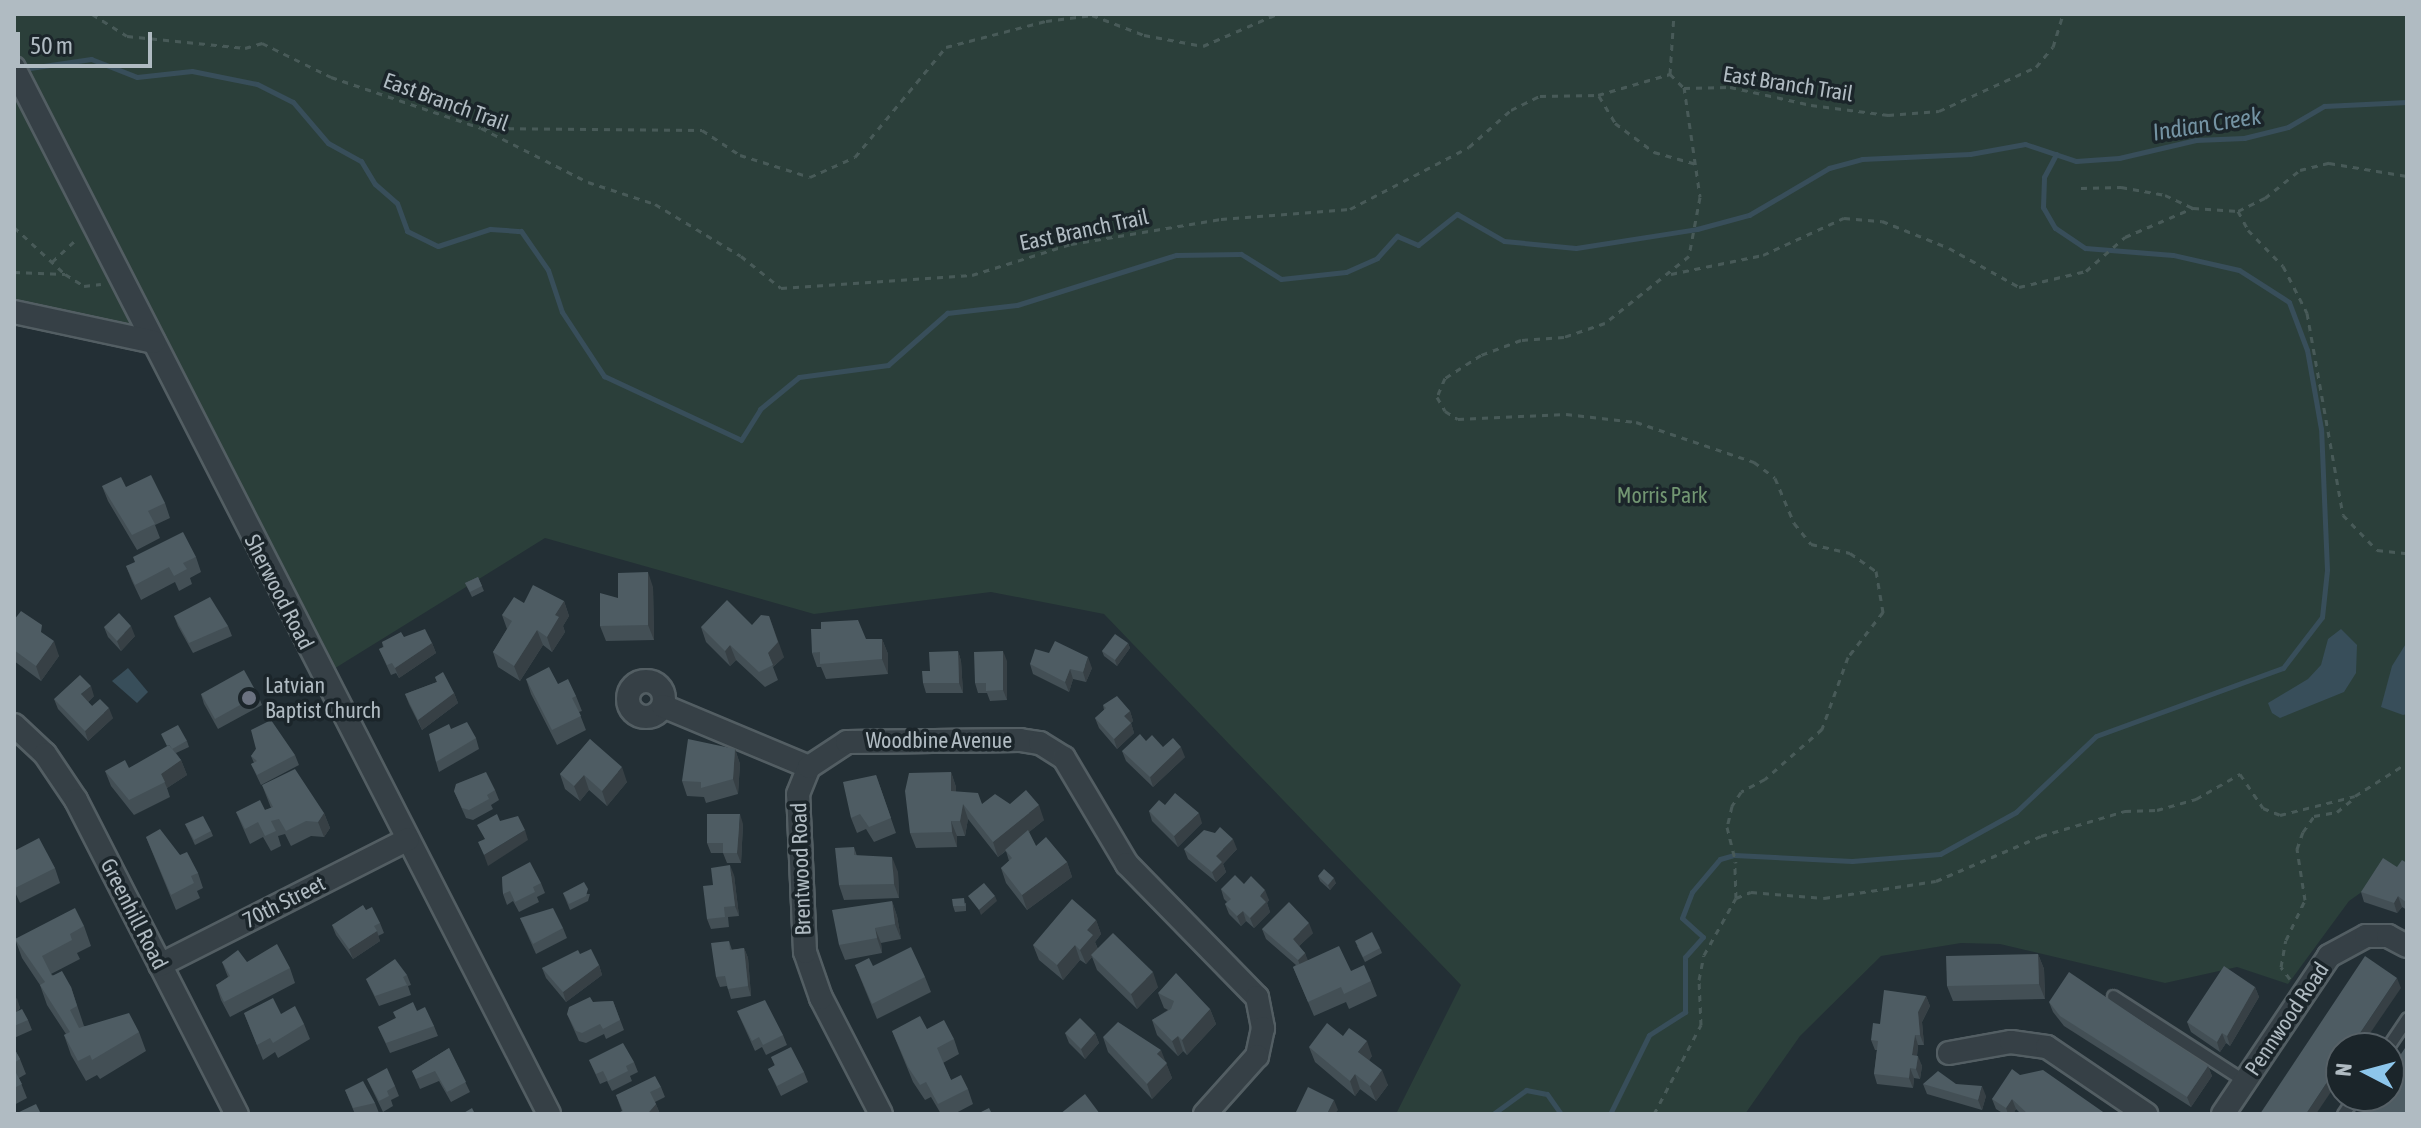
<!DOCTYPE html>
<style>
body{margin:0}
#map{position:relative;width:2421px;height:1128px;overflow:hidden;background:#232f35;font-family:"Asap Condensed",sans-serif}
div>[style]{position:absolute}
.green>*{inset:0;background:#2b3f3a}
.water>*{inset:0;background:#384e5a}
.stream>*{height:5px;margin:-2.5px;padding:0 2.5px;transform-origin:2.5px;border-radius:2.5px;background:#384e5a}
.path>*{height:3px;margin-top:-1.5px;transform-origin:0;background:repeating-linear-gradient(90deg,#485a58 0 6px,transparent 0 12px)}
.roads{filter:drop-shadow(2px 0 #535e63) drop-shadow(-2px 0 #535e63) drop-shadow(0 2px #535e63) drop-shadow(0 -2px #535e63)}
.lane>*{height:11px;margin:-5.5px;padding:0 5.5px;transform-origin:5.5px;border-radius:5.5px;background:#364046}
.street>*{height:22px;margin:-11px;padding:0 11px;transform-origin:11px;border-radius:11px;background:#364046}
.street>.ring{margin:-11px;padding:0;box-sizing:content-box;background:none;border:22px solid #364046;border-radius:50%}
.wall>*{inset:0;background:#434f55}
.shaded-wall>*{inset:0;background:#374045}
.building>*{inset:0;background:#4e5c63}
.dots>*{width:22px;height:22px;translate:-50% -50%;box-sizing:border-box;border:4px solid #1b252a;border-radius:50%}
span{translate:-50% -50%;white-space:nowrap;text-align:center;line-height:1.15;-webkit-text-stroke:7px #1b252a;paint-order:stroke}
.street-label{font-size:22px;color:#b0bbc2}
.park-label{font-size:22px;color:#729672}
.poi-label{font-size:22px;color:#b0bbc2}
.left{translate:0 -50%;text-align:left}
.water-label{font-size:24px;color:#7493a3;font-style:italic}
.frame{position:absolute;inset:0;border:16px solid #b0bbc2;pointer-events:none}
.north{position:absolute;left:2325px;top:1032px;width:80px;height:80px;box-sizing:border-box;background:#1b252a;border:2px solid #576167;border-radius:50%;rotate:276deg;font-size:22px;font-weight:700;line-height:32px;text-align:center;color:#b0bbc2}
.north::after{content:'';display:block;margin:auto;width:28px;height:36px;background:#8dc6eb;clip-path:polygon(50% 0,100% 100%,50% 72%,0 100%)}
.scale{position:absolute;left:16px;top:32px;width:136px;height:36px;box-sizing:border-box;border:4px solid #b0bbc2;border-top:0;padding-left:10px;font-size:24px;line-height:28px;white-space:nowrap;color:#b0bbc2;-webkit-text-stroke:6px #1b252a;paint-order:stroke}
</style>
<div id="map">
<div class="green">
<div style="clip-path:polygon(14px 14px,2407px 14px,2407px 860px,2349px 901px,2288px 984px,2237px 967px,2165px 983px,2000px 944px,1961px 943px,1881px 956px,1800px 1036px,1745px 1114px,1396px 1114px,1461px 985px,1104px 614px,991px 592px,814px 614px,545px 538px,324px 675px,158px 341px,14px 311px)"></div>
</div>
<div class="water">
<div style="clip-path:polygon(2341px 629px,2357px 645px,2356px 673px,2344px 692px,2280px 718px,2272px 713px,2268px 703px,2308px 679px,2321px 665px,2328px 639px)"></div>
<div style="clip-path:polygon(2407px 642px,2407px 714px,2403px 715px,2381px 707px,2392px 666px)"></div>
<div style="clip-path:polygon(128px 668px,148px 692px,137px 703px,112px 681px)"></div>
</div>
<div class="stream">
<div style="left:23px;top:69px;width:69px;rotate:-8.4deg"></div>
<div style="left:91px;top:59px;width:49px;rotate:21.4deg"></div>
<div style="left:137px;top:77px;width:55px;rotate:-6.2deg"></div>
<div style="left:192px;top:71px;width:66px;rotate:11.3deg"></div>
<div style="left:257px;top:84px;width:40px;rotate:26.6deg"></div>
<div style="left:293px;top:102px;width:54px;rotate:49.5deg"></div>
<div style="left:328px;top:143px;width:38px;rotate:29deg"></div>
<div style="left:361px;top:161px;width:27px;rotate:59deg"></div>
<div style="left:375px;top:184px;width:29px;rotate:41deg"></div>
<div style="left:397px;top:203px;width:30px;rotate:70deg"></div>
<div style="left:407px;top:231px;width:34px;rotate:26deg"></div>
<div style="left:438px;top:246px;width:55px;rotate:-18.1deg"></div>
<div style="left:490px;top:229px;width:31px;rotate:4deg"></div>
<div style="left:521px;top:231px;width:47px;rotate:55.3deg"></div>
<div style="left:548px;top:270px;width:44px;rotate:71.6deg"></div>
<div style="left:562px;top:312px;width:77px;rotate:56.7deg"></div>
<div style="left:604px;top:376px;width:151px;rotate:25deg"></div>
<div style="left:741px;top:440px;width:36px;rotate:-58deg"></div>
<div style="left:760px;top:409px;width:50px;rotate:-39.4deg"></div>
<div style="left:799px;top:377px;width:90px;rotate:-7.7deg"></div>
<div style="left:888px;top:365px;width:79px;rotate:-41.4deg"></div>
<div style="left:947px;top:313px;width:70px;rotate:-6.5deg"></div>
<div style="left:1017px;top:305px;width:167px;rotate:-17.5deg"></div>
<div style="left:1176px;top:255px;width:65px;rotate:-0.9deg"></div>
<div style="left:1241px;top:254px;width:47px;rotate:32deg"></div>
<div style="left:1281px;top:279px;width:65px;rotate:-6.1deg"></div>
<div style="left:1346px;top:272px;width:34px;rotate:-24deg"></div>
<div style="left:1377px;top:258px;width:30px;rotate:-48deg"></div>
<div style="left:1397px;top:236px;width:23px;rotate:23deg"></div>
<div style="left:1418px;top:245px;width:50px;rotate:-38.5deg"></div>
<div style="left:1457px;top:214px;width:54px;rotate:29.9deg"></div>
<div style="left:1504px;top:241px;width:72px;rotate:5.6deg"></div>
<div style="left:1576px;top:248px;width:122px;rotate:-8.9deg"></div>
<div style="left:1697px;top:229px;width:54px;rotate:-15.1deg"></div>
<div style="left:1749px;top:215px;width:93px;rotate:-30.4deg"></div>
<div style="left:1829px;top:168px;width:34px;rotate:-15deg"></div>
<div style="left:1862px;top:159px;width:108px;rotate:-2.7deg"></div>
<div style="left:1970px;top:154px;width:56px;rotate:-10.3deg"></div>
<div style="left:2025px;top:144px;width:54px;rotate:18.4deg"></div>
<div style="left:2076px;top:161px;width:43px;rotate:-4deg"></div>
<div style="left:2119px;top:158px;width:79px;rotate:-13.2deg"></div>
<div style="left:2196px;top:140px;width:48px;rotate:-2.4deg"></div>
<div style="left:2244px;top:138px;width:45px;rotate:-14deg"></div>
<div style="left:2288px;top:127px;width:42px;rotate:-30.3deg"></div>
<div style="left:2324px;top:106px;width:83px;rotate:-2.8deg"></div>
<div style="left:1493px;top:1114px;width:41px;rotate:-36deg"></div>
<div style="left:1526px;top:1090px;width:21px;rotate:11deg"></div>
<div style="left:1547px;top:1094px;width:24px;rotate:55deg"></div>
<div style="left:1610px;top:1114px;width:88px;rotate:-63.7deg"></div>
<div style="left:1649px;top:1035px;width:43px;rotate:-32.6deg"></div>
<div style="left:1685px;top:1012px;width:55px;rotate:-90deg"></div>
<div style="left:1685px;top:957px;width:27px;rotate:-48deg"></div>
<div style="left:1703px;top:937px;width:28px;rotate:-138deg"></div>
<div style="left:1682px;top:918px;width:28px;rotate:-69deg"></div>
<div style="left:1692px;top:892px;width:43px;rotate:-49.7deg"></div>
<div style="left:1720px;top:859px;width:15px;rotate:-16deg"></div>
<div style="left:1734px;top:855px;width:118px;rotate:2.9deg"></div>
<div style="left:1852px;top:861px;width:88px;rotate:-4.5deg"></div>
<div style="left:1940px;top:854px;width:87px;rotate:-28.9deg"></div>
<div style="left:2016px;top:812px;width:110px;rotate:-43.5deg"></div>
<div style="left:2096px;top:736px;width:199px;rotate:-20deg"></div>
<div style="left:2283px;top:668px;width:64px;rotate:-52.6deg"></div>
<div style="left:2322px;top:617px;width:47px;rotate:-83.9deg"></div>
<div style="left:2327px;top:570px;width:141px;rotate:-92.4deg"></div>
<div style="left:2321px;top:429px;width:80px;rotate:-100deg"></div>
<div style="left:2307px;top:350px;width:51px;rotate:-110.6deg"></div>
<div style="left:2289px;top:302px;width:59px;rotate:-147.4deg"></div>
<div style="left:2239px;top:270px;width:68px;rotate:-167.2deg"></div>
<div style="left:2173px;top:255px;width:88px;rotate:-175.5deg"></div>
<div style="left:2085px;top:248px;width:36px;rotate:-146deg"></div>
<div style="left:2055px;top:228px;width:24px;rotate:-120deg"></div>
<div style="left:2043px;top:207px;width:30px;rotate:-88deg"></div>
<div style="left:2044px;top:177px;width:26px;rotate:-62deg"></div>
</div>
<div class="path">
<div style="left:92px;top:14px;width:41px;rotate:32.2deg"></div>
<div style="left:127px;top:36px;width:119px;rotate:5.8deg"></div>
<div style="left:245px;top:48px;width:18px;rotate:-16deg"></div>
<div style="left:262px;top:43px;width:77px;rotate:26.2deg"></div>
<div style="left:331px;top:77px;width:158px;rotate:18.8deg"></div>
<div style="left:481px;top:128px;width:120px;rotate:26.8deg"></div>
<div style="left:588px;top:182px;width:71px;rotate:18.2deg"></div>
<div style="left:655px;top:204px;width:100px;rotate:31.2deg"></div>
<div style="left:741px;top:256px;width:51px;rotate:38.7deg"></div>
<div style="left:781px;top:288px;width:191px;rotate:-3.9deg"></div>
<div style="left:972px;top:275px;width:104px;rotate:-17.4deg"></div>
<div style="left:1071px;top:244px;width:152px;rotate:-9.5deg"></div>
<div style="left:1221px;top:219px;width:129px;rotate:-4.4deg"></div>
<div style="left:1350px;top:209px;width:134px;rotate:-27.5deg"></div>
<div style="left:1469px;top:147px;width:56px;rotate:-41.4deg"></div>
<div style="left:1511px;top:110px;width:32px;rotate:-26deg"></div>
<div style="left:1540px;top:96px;width:58px;rotate:-1deg"></div>
<div style="left:1598px;top:95px;width:75px;rotate:-16.3deg"></div>
<div style="left:1670px;top:74px;width:20px;rotate:45deg"></div>
<div style="left:1684px;top:88px;width:46px;rotate:-1.2deg"></div>
<div style="left:1730px;top:87px;width:83px;rotate:12.5deg"></div>
<div style="left:1811px;top:105px;width:78px;rotate:7.4deg"></div>
<div style="left:1888px;top:115px;width:51px;rotate:-4.5deg"></div>
<div style="left:1939px;top:111px;width:107px;rotate:-24.4deg"></div>
<div style="left:2036px;top:67px;width:26px;rotate:-50deg"></div>
<div style="left:2053px;top:47px;width:34px;rotate:-73deg"></div>
<div style="left:1092px;top:15px;width:56px;rotate:21deg"></div>
<div style="left:1144px;top:35px;width:60px;rotate:10.6deg"></div>
<div style="left:1203px;top:46px;width:81px;rotate:-23.4deg"></div>
<div style="left:1670px;top:74px;width:60px;rotate:-86.2deg"></div>
<div style="left:1684px;top:87px;width:111px;rotate:81.7deg"></div>
<div style="left:1700px;top:197px;width:60px;rotate:100.6deg"></div>
<div style="left:1689px;top:256px;width:107px;rotate:141.4deg"></div>
<div style="left:1605px;top:323px;width:43px;rotate:161.1deg"></div>
<div style="left:1564px;top:337px;width:43px;rotate:176deg"></div>
<div style="left:1521px;top:340px;width:43px;rotate:159.4deg"></div>
<div style="left:1481px;top:355px;width:43px;rotate:147.4deg"></div>
<div style="left:1445px;top:378px;width:21px;rotate:113deg"></div>
<div style="left:1437px;top:397px;width:16px;rotate:60deg"></div>
<div style="left:1445px;top:411px;width:15px;rotate:32deg"></div>
<div style="left:1458px;top:419px;width:108px;rotate:-2.7deg"></div>
<div style="left:1566px;top:414px;width:70px;rotate:6.5deg"></div>
<div style="left:1636px;top:422px;width:125px;rotate:18.7deg"></div>
<div style="left:1754px;top:462px;width:26px;rotate:37deg"></div>
<div style="left:1775px;top:478px;width:49px;rotate:67.1deg"></div>
<div style="left:1794px;top:523px;width:27px;rotate:51deg"></div>
<div style="left:1811px;top:544px;width:40px;rotate:13deg"></div>
<div style="left:1850px;top:553px;width:32px;rotate:35deg"></div>
<div style="left:1876px;top:571px;width:42px;rotate:80.3deg"></div>
<div style="left:1883px;top:612px;width:57px;rotate:127.9deg"></div>
<div style="left:1848px;top:657px;width:77px;rotate:109.9deg"></div>
<div style="left:1822px;top:729px;width:76px;rotate:138.7deg"></div>
<div style="left:1765px;top:779px;width:27px;rotate:152deg"></div>
<div style="left:1741px;top:792px;width:17px;rotate:123deg"></div>
<div style="left:1732px;top:806px;width:22px;rotate:103deg"></div>
<div style="left:1727px;top:827px;width:37px;rotate:76deg"></div>
<div style="left:1599px;top:96px;width:31px;rotate:59deg"></div>
<div style="left:1615px;top:123px;width:49px;rotate:36.6deg"></div>
<div style="left:1654px;top:152px;width:44px;rotate:15.9deg"></div>
<div style="left:484px;top:128px;width:218px;rotate:0.5deg"></div>
<div style="left:702px;top:130px;width:45px;rotate:33.3deg"></div>
<div style="left:740px;top:155px;width:73px;rotate:17.4deg"></div>
<div style="left:810px;top:177px;width:49px;rotate:-24deg"></div>
<div style="left:855px;top:157px;width:143px;rotate:-50.4deg"></div>
<div style="left:946px;top:47px;width:103px;rotate:-14.6deg"></div>
<div style="left:1046px;top:21px;width:47px;rotate:-7.3deg"></div>
<div style="left:2081px;top:188px;width:40px;rotate:-1.4deg"></div>
<div style="left:2121px;top:187px;width:45px;rotate:10.3deg"></div>
<div style="left:2165px;top:195px;width:31px;rotate:25deg"></div>
<div style="left:2193px;top:208px;width:45px;rotate:3.8deg"></div>
<div style="left:2238px;top:211px;width:30px;rotate:-26deg"></div>
<div style="left:2265px;top:198px;width:45px;rotate:-38.7deg"></div>
<div style="left:2300px;top:170px;width:30px;rotate:-14deg"></div>
<div style="left:2329px;top:163px;width:79px;rotate:9.5deg"></div>
<div style="left:2238px;top:211px;width:21px;rotate:62deg"></div>
<div style="left:2248px;top:230px;width:50px;rotate:45.8deg"></div>
<div style="left:2283px;top:266px;width:53px;rotate:62.9deg"></div>
<div style="left:2307px;top:313px;width:205px;rotate:79.9deg"></div>
<div style="left:2343px;top:515px;width:49px;rotate:45.8deg"></div>
<div style="left:2377px;top:550px;width:30px;rotate:6deg"></div>
<div style="left:14px;top:227px;width:69px;rotate:42.7deg"></div>
<div style="left:65px;top:274px;width:22px;rotate:32deg"></div>
<div style="left:84px;top:286px;width:17px;rotate:-7deg"></div>
<div style="left:52px;top:262px;width:35px;rotate:-43deg"></div>
<div style="left:14px;top:272px;width:51px;rotate:2.2deg"></div>
<div style="left:1671px;top:274px;width:94px;rotate:-11.7deg"></div>
<div style="left:1763px;top:255px;width:89px;rotate:-24.6deg"></div>
<div style="left:1844px;top:218px;width:38px;rotate:5deg"></div>
<div style="left:1882px;top:221px;width:72px;rotate:21.9deg"></div>
<div style="left:1949px;top:248px;width:80px;rotate:29.1deg"></div>
<div style="left:2019px;top:287px;width:69px;rotate:-13.4deg"></div>
<div style="left:2086px;top:271px;width:52px;rotate:-41.1deg"></div>
<div style="left:2125px;top:237px;width:74px;rotate:-23.1deg"></div>
<div style="left:1736px;top:898px;width:16px;rotate:-22deg"></div>
<div style="left:1751px;top:892px;width:73px;rotate:4.7deg"></div>
<div style="left:1824px;top:898px;width:113px;rotate:-8.6deg"></div>
<div style="left:1936px;top:881px;width:114px;rotate:-23.2deg"></div>
<div style="left:2041px;top:836px;width:88px;rotate:-16.6deg"></div>
<div style="left:2125px;top:811px;width:32px;rotate:-2deg"></div>
<div style="left:2157px;top:810px;width:41px;rotate:-15.8deg"></div>
<div style="left:2196px;top:799px;width:51px;rotate:-29.6deg"></div>
<div style="left:2240px;top:774px;width:41px;rotate:55.9deg"></div>
<div style="left:2263px;top:808px;width:18px;rotate:22deg"></div>
<div style="left:2280px;top:815px;width:77px;rotate:-14.2deg"></div>
<div style="left:2355px;top:796px;width:62px;rotate:-32.4deg"></div>
<div style="left:2290px;top:979px;width:15px;rotate:-127deg"></div>
<div style="left:2281px;top:967px;width:27px;rotate:-80deg"></div>
<div style="left:2286px;top:940px;width:44px;rotate:-64.6deg"></div>
<div style="left:2305px;top:900px;width:52px;rotate:-98.9deg"></div>
<div style="left:2297px;top:849px;width:18px;rotate:-71deg"></div>
<div style="left:2303px;top:832px;width:19px;rotate:-55deg"></div>
<div style="left:2314px;top:816px;width:23px;rotate:-10deg"></div>
<div style="left:2337px;top:812px;width:21px;rotate:-39deg"></div>
<div style="left:1654px;top:1114px;width:101px;rotate:-62.2deg"></div>
<div style="left:1701px;top:1025px;width:45px;rotate:-92.5deg"></div>
<div style="left:1699px;top:980px;width:25px;rotate:-79deg"></div>
<div style="left:1704px;top:955px;width:65px;rotate:-60.7deg"></div>
<div style="left:1736px;top:898px;width:36px;rotate:-92deg"></div>
</div>
<div class="roads">
<div class="lane">
<div style="left:2113px;top:996px;width:157px;rotate:32.8deg"></div>
<div style="left:2387px;top:1048px;width:36px;rotate:-56deg"></div>
<div style="left:2343px;top:1114px;width:22px;rotate:-56deg"></div>
</div>
<div class="street">
<div style="left:14px;top:68px;width:1175px;rotate:62.91deg"></div>
<div style="left:14px;top:312px;width:143px;rotate:12.1deg"></div>
<div class="ring" style="left:628px;top:681px;width:14px;height:14px"></div>
<div style="left:663px;top:706px;width:158px;rotate:22.7deg"></div>
<div style="left:14px;top:725px;width:42px;rotate:43.1deg"></div>
<div style="left:45px;top:754px;width:55px;rotate:56deg"></div>
<div style="left:76px;top:800px;width:353px;rotate:62.9deg"></div>
<div style="left:160px;top:965px;width:278px;rotate:-26.9deg"></div>
<div style="left:1949px;top:1053px;width:63px;rotate:-10.1deg"></div>
<div style="left:2011px;top:1042px;width:36px;rotate:8deg"></div>
<div style="left:2047px;top:1047px;width:120px;rotate:34.1deg"></div>
<div style="left:881px;top:1114px;width:131px;rotate:-117.3deg"></div>
<div style="left:821px;top:998px;width:49px;rotate:-109.2deg"></div>
<div style="left:805px;top:952px;width:158px;rotate:-92.5deg"></div>
<div style="left:798px;top:794px;width:29px;rotate:-68deg"></div>
<div style="left:809px;top:767px;width:45px;rotate:-33.3deg"></div>
<div style="left:847px;top:742px;width:173px;rotate:-0.7deg"></div>
<div style="left:1020px;top:740px;width:20px;rotate:9deg"></div>
<div style="left:1040px;top:743px;width:28px;rotate:32deg"></div>
<div style="left:1064px;top:758px;width:123px;rotate:59.3deg"></div>
<div style="left:1127px;top:864px;width:186px;rotate:45.7deg"></div>
<div style="left:1257px;top:997px;width:32px;rotate:79deg"></div>
<div style="left:1263px;top:1028px;width:29px;rotate:102deg"></div>
<div style="left:1257px;top:1056px;width:78px;rotate:131.9deg"></div>
<div style="left:2223px;top:1114px;width:190px;rotate:-56.1deg"></div>
<div style="left:2329px;top:956px;width:42px;rotate:-28.4deg"></div>
<div style="left:2366px;top:936px;width:22px"></div>
<div style="left:2388px;top:936px;width:21px;rotate:28deg"></div>
</div>
</div>
<div class="wall">
<div style="clip-path:polygon(102px 486px,126px 487px,165px 503px,170px 518px,155px 525px,160px 538px,137px 550px,108px 501px)"></div>
<div style="clip-path:polygon(196px 557px,201px 572px,190px 578px,192px 584px,179px 591px,175px 582px,141px 600px,132px 581px,126px 566px)"></div>
<div style="clip-path:polygon(478px 577px,484px 591px,472px 597px,465px 583px)"></div>
<div style="clip-path:polygon(653px 587px,654px 640px,606px 641px,600px 626px,618px 598px)"></div>
<div style="clip-path:polygon(564px 601px,569px 616px,563px 626px,565px 632px,552px 652px,543px 645px,520px 681px,498px 667px,493px 652px,507px 629px,502px 615px,524px 603px)"></div>
<div style="clip-path:polygon(174px 616px,228px 626px,232px 636px,193px 653px,178px 626px)"></div>
<div style="clip-path:polygon(14px 620px,46px 636px,59px 656px,41px 681px,14px 661px)"></div>
<div style="clip-path:polygon(104px 627px,135px 636px,121px 651px,108px 637px)"></div>
<div style="clip-path:polygon(701px 627px,784px 657px,773px 667px,778px 680px,765px 687px,736px 660px,730px 666px,706px 642px)"></div>
<div style="clip-path:polygon(404px 637px,432px 643px,436px 653px,399px 678px,396px 673px,391px 675px,379px 649px,383px 647px,382px 642px)"></div>
<div style="clip-path:polygon(866px 639px,882px 639px,888px 654px,888px 674px,826px 679px,821px 667px,817px 667px,812px 653px)"></div>
<div style="clip-path:polygon(1128px 643px,1130px 648px,1117px 666px,1104px 656px,1102px 651px)"></div>
<div style="clip-path:polygon(958px 651px,961px 661px,963px 693px,926px 693px,923px 683px,930px 671px)"></div>
<div style="clip-path:polygon(1049px 653px,1092px 668px,1086px 682px,1073px 679px,1069px 692px,1033px 674px,1030px 664px)"></div>
<div style="clip-path:polygon(1007px 661px,1007px 700px,990px 701px,987px 693px,978px 693px,975px 683px)"></div>
<div style="clip-path:polygon(435px 677px,454px 693px,458px 703px,422px 730px,409px 704px,405px 694px,437px 682px)"></div>
<div style="clip-path:polygon(526px 679px,558px 684px,576px 696px,582px 711px,579px 712px,586px 730px,557px 745px,531px 694px)"></div>
<div style="clip-path:polygon(201px 694px,258px 695px,262px 705px,218px 729px,204px 704px)"></div>
<div style="clip-path:polygon(94px 696px,88px 702px,92px 706px,113px 718px,88px 741px,58px 709px,54px 699px)"></div>
<div style="clip-path:polygon(1103px 705px,1130px 711px,1133px 721px,1131px 723px,1134px 733px,1117px 749px,1099px 728px,1095px 718px,1104px 710px)"></div>
<div style="clip-path:polygon(451px 729px,476px 738px,479px 749px,439px 772px,436px 762px)"></div>
<div style="clip-path:polygon(590px 739px,627px 782px,607px 806px,589px 790px,580px 801px,565px 789px,560px 774px)"></div>
<div style="clip-path:polygon(187px 741px,189px 747px,176px 753px,181px 760px,187px 775px,167px 788px,170px 797px,134px 815px,111px 786px,105px 771px,129px 768px)"></div>
<div style="clip-path:polygon(1163px 747px,1185px 757px,1153px 787px,1126px 761px,1122px 751px)"></div>
<div style="clip-path:polygon(256px 749px,295px 755px,299px 765px,261px 785px,251px 764px,254px 763px,251px 756px)"></div>
<div style="clip-path:polygon(735px 749px,740px 764px,738px 794px,706px 803px,704px 797px,687px 796px,682px 781px)"></div>
<div style="clip-path:polygon(951px 772px,956px 787px,956px 792px,982px 804px,1010px 804px,1044px 820px,1029px 832px,1036px 846px,1067px 862px,1072px 877px,1027px 910px,1006px 883px,1001px 868px,1009px 861px,1006px 851px,998px 857px,968px 819px,965px 836px,957px 836px,957px 847px,916px 848px,910px 833px)"></div>
<div style="clip-path:polygon(876px 775px,896px 833px,874px 842px,866px 829px,857px 833px,851px 818px)"></div>
<div style="clip-path:polygon(262px 785px,324px 813px,330px 828px,324px 837px,311px 836px,291px 846px,285px 834px,278px 836px,281px 846px,271px 851px,263px 837px,250px 844px,236px 812px,265px 810px,271px 808px)"></div>
<div style="clip-path:polygon(495px 790px,499px 800px,491px 805px,493px 809px,473px 820px,466px 818px,454px 791px)"></div>
<div style="clip-path:polygon(1165px 805px,1202px 823px,1178px 847px,1152px 821px,1149px 811px)"></div>
<div style="clip-path:polygon(185px 824px,211px 831px,213px 836px,195px 845px)"></div>
<div style="clip-path:polygon(743px 824px,741px 863px,727px 863px,723px 853px,711px 853px,707px 843px)"></div>
<div style="clip-path:polygon(146px 837px,180px 855px,198px 873px,203px 888px,197px 891px,200px 898px,176px 910px)"></div>
<div style="clip-path:polygon(854px 847px,857px 856px,898px 872px,899px 898px,844px 900px,839px 885px)"></div>
<div style="clip-path:polygon(1184px 849px,1237px 849px,1223px 864px,1226px 872px,1216px 882px,1188px 859px)"></div>
<div style="clip-path:polygon(14px 851px,55px 868px,60px 883px,20px 903px,14px 890px)"></div>
<div style="clip-path:polygon(2407px 863px,2407px 910px,2402px 907px,2397px 913px,2364px 902px,2361px 892px,2397px 867px)"></div>
<div style="clip-path:polygon(734px 875px,739px 916px,728px 917px,729px 927px,711px 929px,707px 919px,713px 885px)"></div>
<div style="clip-path:polygon(1318px 876px,1336px 883px,1330px 890px,1320px 881px)"></div>
<div style="clip-path:polygon(502px 877px,541px 883px,545px 893px,537px 897px,539px 902px,519px 912px,513px 901px,507px 905px,503px 894px)"></div>
<div style="clip-path:polygon(1244px 884px,1269px 900px,1267px 903px,1270px 912px,1254px 928px,1246px 921px,1241px 926px,1229px 914px,1225px 904px,1227px 902px,1224px 899px,1221px 889px)"></div>
<div style="clip-path:polygon(563px 893px,590px 894px,588px 901px,570px 910px)"></div>
<div style="clip-path:polygon(892px 901px,897px 916px,901px 939px,881px 943px,882px 953px,845px 960px,839px 945px)"></div>
<div style="clip-path:polygon(966px 903px,966px 911px,955px 912px,953px 906px)"></div>
<div style="clip-path:polygon(366px 910px,380px 923px,384px 933px,378px 936px,380px 941px,353px 959px,336px 935px,332px 925px)"></div>
<div style="clip-path:polygon(520px 918px,563px 928px,567px 938px,536px 954px)"></div>
<div style="clip-path:polygon(1096px 920px,1101px 934px,1095px 942px,1098px 949px,1158px 987px,1137px 1009px,1097px 970px,1092px 957px,1086px 964px,1080px 960px,1063px 980px,1039px 960px,1033px 945px)"></div>
<div style="clip-path:polygon(84px 926px,91px 946px,77px 953px,80px 959px,51px 974px,71px 987px,84px 1026px,139px 1032px,146px 1051px,100px 1079px,97px 1075px,86px 1081px,71px 1055px,64px 1035px,66px 1034px,47px 1005px,40px 985px,22px 958px,15px 939px)"></div>
<div style="clip-path:polygon(1262px 929px,1313px 933px,1299px 946px,1305px 953px,1307px 960px,1351px 971px,1371px 981px,1377px 996px,1349px 1009px,1346px 1002px,1314px 1016px,1293px 967px,1296px 965px,1266px 939px)"></div>
<div style="clip-path:polygon(729px 941px,732px 950px,744px 948px,748px 958px,751px 996px,731px 999px,727px 986px,720px 987px,716px 977px)"></div>
<div style="clip-path:polygon(1357px 946px,1380px 948px,1382px 953px,1365px 962px)"></div>
<div style="clip-path:polygon(580px 954px,599px 965px,602px 975px,566px 1002px,546px 978px,542px 968px)"></div>
<div style="clip-path:polygon(2038px 954px,2044px 969px,2045px 999px,1953px 1001px,1947px 986px)"></div>
<div style="clip-path:polygon(222px 962px,247px 962px,290px 968px,295px 983px,230px 1017px,221px 1000px,216px 985px,228px 977px)"></div>
<div style="clip-path:polygon(855px 965px,873px 966px,925px 977px,931px 992px,877px 1019px)"></div>
<div style="clip-path:polygon(407px 975px,411px 985px,408px 986px,411px 995px,379px 1006px,366px 979px)"></div>
<div style="clip-path:polygon(2255px 987px,2259px 997px,2230px 1046px,2226px 1043px,2220px 1052px,2191px 1032px,2187px 1022px)"></div>
<div style="clip-path:polygon(14px 993px,20px 1008px,17px 1012px,28px 1020px,32px 1030px,14px 1038px)"></div>
<div style="clip-path:polygon(1158px 993px,1210px 1009px,1216px 1024px,1187px 1055px,1183px 1051px,1178px 1056px,1157px 1035px,1152px 1020px,1168px 1010px,1164px 1008px)"></div>
<div style="clip-path:polygon(1926px 996px,1930px 1006px,1922px 1022px,1924px 1045px,1918px 1045px,1917px 1056px,1922px 1066px,1920px 1079px,1914px 1078px,1913px 1088px,1877px 1084px,1874px 1074px,1877px 1050px,1875px 1050px,1871px 1040px,1880px 1024px)"></div>
<div style="clip-path:polygon(613px 1001px,624px 1030px,606px 1039px,604px 1034px,586px 1043px,579px 1041px,567px 1014px,593px 1002px)"></div>
<div style="clip-path:polygon(2049px 1002px,2208px 1066px,2212px 1076px,2191px 1107px,2064px 1026px,2053px 1012px)"></div>
<div style="clip-path:polygon(417px 1011px,434px 1026px,438px 1036px,390px 1053px,378px 1027px,396px 1018px)"></div>
<div style="clip-path:polygon(737px 1011px,783px 1035px,787px 1045px,766px 1055px,762px 1047px,755px 1051px)"></div>
<div style="clip-path:polygon(244px 1013px,281px 1014px,304px 1024px,310px 1039px,278px 1058px,275px 1052px,263px 1060px)"></div>
<div style="clip-path:polygon(927px 1029px,954px 1039px,959px 1054px,943px 1063px,951px 1080px,968px 1089px,973px 1104px,954px 1114px,941px 1114px,931px 1097px,925px 1100px,913px 1082px,892px 1031px)"></div>
<div style="clip-path:polygon(1065px 1033px,1095px 1033px,1099px 1043px,1085px 1059px,1069px 1043px)"></div>
<div style="clip-path:polygon(1103px 1037px,1165px 1061px,1172px 1078px,1152px 1099px,1108px 1052px)"></div>
<div style="clip-path:polygon(1309px 1047px,1372px 1056px,1369px 1060px,1388px 1085px,1376px 1101px,1360px 1089px,1355px 1096px,1315px 1062px)"></div>
<div style="clip-path:polygon(14px 1048px,20px 1059px,26px 1074px,19px 1078px,27px 1098px,14px 1105px)"></div>
<div style="clip-path:polygon(449px 1048px,470px 1092px,451px 1102px,439px 1081px,420px 1089px,412px 1071px)"></div>
<div style="clip-path:polygon(771px 1057px,804px 1072px,808px 1082px,781px 1096px,768px 1069px,775px 1066px)"></div>
<div style="clip-path:polygon(589px 1060px,634px 1062px,638px 1072px,630px 1076px,632px 1081px,612px 1091px,607px 1081px,600px 1084px)"></div>
<div style="clip-path:polygon(2020px 1075px,2106px 1114px,2021px 1114px,2016px 1109px,2013px 1114px,2004px 1114px,1996px 1109px,1992px 1099px)"></div>
<div style="clip-path:polygon(367px 1079px,395px 1086px,399px 1096px,391px 1100px,393px 1106px,383px 1112px)"></div>
<div style="clip-path:polygon(1923px 1084px,1956px 1084px,1986px 1096px,1982px 1110px,1927px 1094px)"></div>
<div style="clip-path:polygon(661px 1087px,665px 1097px,655px 1102px,660px 1114px,616px 1114px,622px 1111px,616px 1095px)"></div>
<div style="clip-path:polygon(345px 1090px,375px 1103px,379px 1113px,355px 1114px)"></div>
</div>
<div class="shaded-wall">
<div style="clip-path:polygon(648px 572px,653px 587px,654px 640px,648px 625px)"></div>
<div style="clip-path:polygon(564px 601px,569px 616px,563px 626px,565px 632px,552px 652px,547px 637px,555px 615px)"></div>
<div style="clip-path:polygon(769px 616px,784px 657px,773px 667px,768px 653px)"></div>
<div style="clip-path:polygon(131px 626px,135px 636px,121px 651px,117px 641px)"></div>
<div style="clip-path:polygon(537px 630px,543px 645px,520px 681px,514px 666px)"></div>
<div style="clip-path:polygon(882px 639px,888px 654px,888px 674px,882px 659px)"></div>
<div style="clip-path:polygon(54px 641px,59px 656px,41px 681px,36px 666px)"></div>
<div style="clip-path:polygon(432px 643px,436px 653px,399px 678px,395px 668px)"></div>
<div style="clip-path:polygon(1128px 643px,1130px 648px,1117px 666px,1115px 660px)"></div>
<div style="clip-path:polygon(730px 645px,736px 660px,730px 666px,725px 651px)"></div>
<div style="clip-path:polygon(958px 651px,961px 661px,963px 693px,959px 683px)"></div>
<div style="clip-path:polygon(1003px 651px,1007px 661px,1007px 700px,1003px 690px)"></div>
<div style="clip-path:polygon(1088px 657px,1092px 668px,1086px 682px,1083px 672px)"></div>
<div style="clip-path:polygon(1070px 669px,1073px 679px,1069px 692px,1065px 682px)"></div>
<div style="clip-path:polygon(91px 686px,94px 696px,85px 705px,81px 694px)"></div>
<div style="clip-path:polygon(454px 693px,458px 703px,422px 730px,418px 720px)"></div>
<div style="clip-path:polygon(109px 708px,113px 718px,88px 741px,85px 731px)"></div>
<div style="clip-path:polygon(1130px 711px,1133px 721px,1127px 726px,1124px 716px)"></div>
<div style="clip-path:polygon(1131px 723px,1134px 733px,1117px 749px,1114px 739px)"></div>
<div style="clip-path:polygon(1181px 747px,1185px 757px,1153px 787px,1150px 777px)"></div>
<div style="clip-path:polygon(735px 749px,740px 764px,738px 794px,733px 779px)"></div>
<div style="clip-path:polygon(181px 760px,187px 775px,167px 788px,161px 774px)"></div>
<div style="clip-path:polygon(622px 767px,627px 782px,607px 806px,602px 791px)"></div>
<div style="clip-path:polygon(951px 772px,956px 787px,956px 806px,951px 791px)"></div>
<div style="clip-path:polygon(584px 775px,589px 790px,580px 801px,574px 786px)"></div>
<div style="clip-path:polygon(963px 804px,968px 819px,965px 836px,960px 821px)"></div>
<div style="clip-path:polygon(1039px 805px,1044px 820px,998px 857px,993px 842px)"></div>
<div style="clip-path:polygon(324px 813px,330px 828px,324px 837px,318px 822px)"></div>
<div style="clip-path:polygon(1199px 813px,1202px 823px,1178px 847px,1174px 836px)"></div>
<div style="clip-path:polygon(740px 814px,743px 824px,741px 863px,737px 853px)"></div>
<div style="clip-path:polygon(951px 821px,957px 836px,957px 847px,952px 832px)"></div>
<div style="clip-path:polygon(525px 830px,528px 840px,488px 866px,484px 855px)"></div>
<div style="clip-path:polygon(1233px 839px,1237px 849px,1223px 864px,1226px 872px,1216px 882px,1212px 872px,1216px 856px)"></div>
<div style="clip-path:polygon(892px 857px,898px 872px,899px 898px,894px 884px)"></div>
<div style="clip-path:polygon(1067px 862px,1072px 877px,1027px 910px,1022px 895px)"></div>
<div style="clip-path:polygon(730px 865px,734px 875px,739px 916px,735px 906px)"></div>
<div style="clip-path:polygon(1334px 878px,1336px 883px,1330px 890px,1328px 885px)"></div>
<div style="clip-path:polygon(1265px 890px,1269px 900px,1267px 903px,1270px 912px,1254px 928px,1250px 918px,1260px 896px)"></div>
<div style="clip-path:polygon(995px 896px,997px 901px,981px 915px,979px 910px)"></div>
<div style="clip-path:polygon(2398px 896px,2402px 907px,2397px 913px,2394px 903px)"></div>
<div style="clip-path:polygon(892px 901px,897px 916px,901px 939px,895px 924px)"></div>
<div style="clip-path:polygon(1243px 911px,1246px 921px,1241px 926px,1237px 916px)"></div>
<div style="clip-path:polygon(1096px 920px,1101px 934px,1095px 942px,1098px 950px,1086px 964px,1080px 950px,1087px 930px)"></div>
<div style="clip-path:polygon(1309px 923px,1313px 933px,1296px 949px,1293px 939px)"></div>
<div style="clip-path:polygon(875px 928px,881px 943px,882px 953px,877px 938px)"></div>
<div style="clip-path:polygon(377px 931px,380px 941px,353px 959px,349px 949px)"></div>
<div style="clip-path:polygon(1075px 945px,1080px 960px,1063px 980px,1057px 965px)"></div>
<div style="clip-path:polygon(744px 948px,748px 958px,751px 996px,748px 986px)"></div>
<div style="clip-path:polygon(1305px 953px,1309px 963px,1302px 970px,1298px 960px)"></div>
<div style="clip-path:polygon(2038px 954px,2044px 969px,2045px 999px,2039px 984px)"></div>
<div style="clip-path:polygon(599px 965px,602px 975px,566px 1002px,563px 992px)"></div>
<div style="clip-path:polygon(1153px 972px,1158px 987px,1137px 1009px,1131px 994px)"></div>
<div style="clip-path:polygon(2397px 978px,2401px 988px,2360px 1048px,2350px 1048px)"></div>
<div style="clip-path:polygon(2255px 987px,2259px 997px,2230px 1046px,2227px 1036px)"></div>
<div style="clip-path:polygon(1926px 996px,1930px 1006px,1922px 1022px,1924px 1045px,1920px 1035px,1918px 1012px)"></div>
<div style="clip-path:polygon(17px 998px,20px 1008px,14px 1015px,14px 1001px)"></div>
<div style="clip-path:polygon(1210px 1009px,1216px 1024px,1187px 1055px,1182px 1040px)"></div>
<div style="clip-path:polygon(1095px 1033px,1099px 1043px,1085px 1059px,1081px 1049px)"></div>
<div style="clip-path:polygon(2222px 1033px,2226px 1043px,2220px 1052px,2217px 1042px)"></div>
<div style="clip-path:polygon(1915px 1035px,1918px 1045px,1916px 1065px,1912px 1055px)"></div>
<div style="clip-path:polygon(1178px 1036px,1183px 1051px,1178px 1056px,1172px 1041px)"></div>
<div style="clip-path:polygon(1367px 1041px,1372px 1056px,1364px 1067px,1358px 1052px)"></div>
<div style="clip-path:polygon(1161px 1050px,1172px 1078px,1152px 1099px,1147px 1084px,1157px 1054px)"></div>
<div style="clip-path:polygon(1918px 1056px,1922px 1066px,1920px 1079px,1916px 1069px)"></div>
<div style="clip-path:polygon(2341px 1061px,2341px 1077px,2316px 1114px,2306px 1114px)"></div>
<div style="clip-path:polygon(2208px 1066px,2212px 1076px,2191px 1107px,2187px 1097px)"></div>
<div style="clip-path:polygon(1910px 1068px,1914px 1078px,1913px 1088px,1909px 1078px)"></div>
<div style="clip-path:polygon(1382px 1070px,1388px 1085px,1376px 1101px,1370px 1086px)"></div>
<div style="clip-path:polygon(1355px 1074px,1360px 1089px,1355px 1096px,1350px 1081px)"></div>
<div style="clip-path:polygon(1982px 1086px,1986px 1096px,1982px 1110px,1978px 1100px)"></div>
<div style="clip-path:polygon(2012px 1099px,2016px 1109px,2013px 1114px,2008px 1114px,2006px 1108px)"></div>
<div style="clip-path:polygon(1334px 1100px,1338px 1110px,1335px 1114px,1327px 1114px)"></div>
<div style="clip-path:polygon(656px 1104px,660px 1114px,650px 1114px,649px 1112px)"></div>
</div>
<div class="building">
<div style="clip-path:polygon(151px 475px,165px 503px,148px 511px,155px 524px,132px 535px,102px 486px,121px 477px,126px 487px)"></div>
<div style="clip-path:polygon(183px 532px,196px 557px,183px 563px,187px 569px,174px 576px,169px 567px,135px 585px,126px 566px,135px 562px,133px 557px)"></div>
<div style="clip-path:polygon(648px 572px,648px 625px,600px 626px,600px 593px,618px 598px,618px 573px)"></div>
<div style="clip-path:polygon(478px 577px,482px 586px,470px 592px,465px 583px)"></div>
<div style="clip-path:polygon(533px 585px,564px 601px,555px 615px,559px 617px,547px 637px,537px 630px,514px 666px,493px 652px,512px 621px,502px 615px,514px 597px,524px 603px)"></div>
<div style="clip-path:polygon(210px 597px,228px 626px,189px 643px,174px 616px)"></div>
<div style="clip-path:polygon(727px 600px,752px 625px,761px 615px,769px 616px,778px 642px,768px 653px,773px 665px,759px 672px,730px 645px,725px 651px,701px 627px)"></div>
<div style="clip-path:polygon(21px 611px,42px 625px,41px 632px,54px 641px,36px 666px,14px 650px,14px 620px)"></div>
<div style="clip-path:polygon(119px 613px,131px 626px,117px 641px,104px 627px)"></div>
<div style="clip-path:polygon(858px 620px,866px 639px,882px 639px,882px 659px,820px 664px,820px 652px,812px 653px,811px 629px,821px 629px,821px 622px)"></div>
<div style="clip-path:polygon(425px 629px,432px 643px,395px 668px,392px 663px,387px 665px,379px 649px,384px 647px,382px 642px,401px 632px,404px 637px)"></div>
<div style="clip-path:polygon(1115px 634px,1128px 643px,1115px 660px,1102px 651px)"></div>
<div style="clip-path:polygon(1055px 641px,1088px 657px,1083px 672px,1070px 669px,1065px 682px,1030px 664px,1035px 649px,1049px 653px)"></div>
<div style="clip-path:polygon(958px 651px,959px 683px,923px 683px,922px 671px,930px 671px,929px 652px)"></div>
<div style="clip-path:polygon(1003px 651px,1003px 690px,986px 691px,986px 683px,975px 683px,974px 652px)"></div>
<div style="clip-path:polygon(549px 667px,558px 684px,568px 679px,576px 696px,572px 698px,581px 716px,552px 730px,526px 679px)"></div>
<div style="clip-path:polygon(244px 670px,258px 695px,215px 719px,201px 694px)"></div>
<div style="clip-path:polygon(443px 672px,454px 693px,418px 720px,405px 694px,437px 682px,435px 677px)"></div>
<div style="clip-path:polygon(80px 675px,91px 686px,81px 694px,92px 706px,100px 699px,109px 708px,85px 731px,54px 699px)"></div>
<div style="clip-path:polygon(1117px 696px,1130px 711px,1124px 716px,1131px 723px,1114px 739px,1095px 718px,1106px 708px,1103px 705px)"></div>
<div style="clip-path:polygon(271px 720px,295px 755px,257px 775px,251px 764px,257px 761px,251px 756px,256px 749px,251px 730px)"></div>
<div style="clip-path:polygon(467px 722px,476px 738px,436px 762px,429px 734px,449px 724px,451px 729px)"></div>
<div style="clip-path:polygon(178px 725px,187px 741px,172px 749px,169px 745px,167px 746px,161px 734px)"></div>
<div style="clip-path:polygon(1140px 734px,1146px 741px,1152px 735px,1163px 747px,1173px 738px,1181px 747px,1150px 777px,1122px 751px)"></div>
<div style="clip-path:polygon(590px 739px,622px 767px,602px 791px,584px 775px,574px 786px,560px 774px)"></div>
<div style="clip-path:polygon(688px 739px,735px 749px,733px 779px,701px 788px,701px 782px,682px 781px)"></div>
<div style="clip-path:polygon(169px 745px,181px 760px,161px 774px,165px 782px,129px 800px,105px 771px,125px 760px,129px 768px)"></div>
<div style="clip-path:polygon(295px 769px,324px 813px,318px 822px,306px 821px,286px 831px,279px 819px,271px 821px,276px 831px,265px 836px,258px 822px,245px 829px,236px 812px,260px 800px,265px 810px,273px 807px,262px 785px)"></div>
<div style="clip-path:polygon(486px 772px,495px 790px,487px 795px,489px 799px,469px 810px,462px 808px,454px 791px,456px 784px)"></div>
<div style="clip-path:polygon(951px 772px,951px 791px,978px 793px,982px 804px,995px 794px,1010px 804px,1026px 790px,1039px 805px,993px 842px,963px 804px,960px 821px,951px 821px,952px 832px,910px 833px,905px 791px,909px 773px)"></div>
<div style="clip-path:polygon(876px 775px,891px 818px,869px 827px,860px 814px,851px 818px,843px 782px)"></div>
<div style="clip-path:polygon(1175px 793px,1199px 813px,1174px 836px,1149px 811px,1159px 800px,1165px 805px)"></div>
<div style="clip-path:polygon(497px 814px,500px 821px,518px 816px,525px 830px,484px 855px,478px 842px,485px 839px,477px 825px)"></div>
<div style="clip-path:polygon(707px 814px,740px 814px,737px 853px,723px 853px,723px 843px,707px 843px)"></div>
<div style="clip-path:polygon(203px 816px,211px 831px,194px 840px,185px 824px)"></div>
<div style="clip-path:polygon(1220px 827px,1233px 839px,1216px 856px,1222px 862px,1212px 872px,1184px 849px,1204px 830px,1215px 833px)"></div>
<div style="clip-path:polygon(160px 829px,180px 855px,187px 852px,198px 873px,191px 876px,194px 883px,171px 895px,146px 837px)"></div>
<div style="clip-path:polygon(1028px 830px,1036px 846px,1046px 837px,1067px 862px,1022px 895px,1001px 868px,1012px 858px,1005px 850px)"></div>
<div style="clip-path:polygon(39px 838px,55px 868px,15px 888px,14px 851px)"></div>
<div style="clip-path:polygon(854px 847px,854px 855px,892px 857px,894px 884px,839px 885px,835px 848px)"></div>
<div style="clip-path:polygon(2383px 858px,2397px 867px,2402px 860px,2407px 863px,2407px 903px,2398px 896px,2394px 903px,2361px 892px)"></div>
<div style="clip-path:polygon(530px 862px,541px 883px,533px 887px,535px 892px,515px 902px,510px 891px,503px 894px,502px 877px)"></div>
<div style="clip-path:polygon(730px 865px,735px 906px,724px 907px,725px 917px,707px 919px,703px 886px,713px 885px,711px 868px)"></div>
<div style="clip-path:polygon(1324px 869px,1334px 878px,1328px 885px,1318px 876px)"></div>
<div style="clip-path:polygon(1235px 875px,1244px 884px,1251px 876px,1265px 890px,1260px 896px,1266px 902px,1250px 918px,1243px 911px,1237px 916px,1225px 904px,1231px 899px,1221px 889px)"></div>
<div style="clip-path:polygon(584px 882px,588px 889px,586px 896px,569px 904px,563px 893px)"></div>
<div style="clip-path:polygon(984px 883px,995px 896px,979px 910px,968px 896px)"></div>
<div style="clip-path:polygon(964px 898px,965px 906px,953px 906px,952px 899px)"></div>
<div style="clip-path:polygon(1072px 899px,1096px 920px,1087px 930px,1093px 935px,1080px 950px,1075px 945px,1057px 965px,1033px 945px)"></div>
<div style="clip-path:polygon(892px 901px,895px 924px,875px 928px,877px 938px,839px 945px,832px 910px)"></div>
<div style="clip-path:polygon(1289px 902px,1309px 923px,1293px 939px,1305px 953px,1298px 960px,1262px 929px)"></div>
<div style="clip-path:polygon(363px 905px,366px 910px,372px 907px,380px 923px,374px 926px,377px 931px,349px 949px,332px 925px)"></div>
<div style="clip-path:polygon(75px 908px,84px 926px,70px 934px,72px 940px,42px 956px,52px 976px,62px 971px,71px 987px,77px 1006px,70px 1010px,79px 1028px,129px 1013px,139px 1032px,92px 1060px,90px 1055px,78px 1061px,64px 1035px,70px 1032px,40px 985px,45px 982px,15px 939px)"></div>
<div style="clip-path:polygon(553px 908px,563px 928px,533px 944px,520px 918px)"></div>
<div style="clip-path:polygon(1372px 932px,1380px 948px,1363px 957px,1355px 941px)"></div>
<div style="clip-path:polygon(1113px 933px,1153px 972px,1131px 994px,1091px 955px)"></div>
<div style="clip-path:polygon(729px 941px,730px 950px,744px 948px,748px 986px,728px 989px,725px 976px,716px 977px,711px 943px)"></div>
<div style="clip-path:polygon(277px 944px,290px 968px,224px 1002px,216px 985px,230px 976px,222px 962px,238px 950px,247px 962px)"></div>
<div style="clip-path:polygon(1339px 946px,1351px 971px,1364px 965px,1371px 981px,1344px 994px,1341px 987px,1308px 1002px,1293px 967px)"></div>
<div style="clip-path:polygon(911px 947px,925px 977px,872px 1004px,855px 965px,869px 958px,873px 966px)"></div>
<div style="clip-path:polygon(591px 949px,599px 965px,563px 992px,542px 968px,578px 950px,580px 954px)"></div>
<div style="clip-path:polygon(2038px 954px,2039px 984px,1947px 986px,1946px 956px)"></div>
<div style="clip-path:polygon(2365px 956px,2397px 978px,2350px 1048px,2341px 1048px,2341px 1061px,2306px 1114px,2260px 1114px)"></div>
<div style="clip-path:polygon(395px 959px,407px 975px,403px 977px,407px 985px,375px 996px,366px 979px)"></div>
<div style="clip-path:polygon(2224px 966px,2255px 987px,2227px 1036px,2222px 1033px,2217px 1042px,2187px 1022px)"></div>
<div style="clip-path:polygon(2069px 972px,2208px 1066px,2187px 1097px,2060px 1016px,2049px 1002px)"></div>
<div style="clip-path:polygon(1176px 973px,1210px 1009px,1182px 1040px,1178px 1036px,1172px 1041px,1152px 1020px,1171px 1009px,1174px 1001px,1158px 993px)"></div>
<div style="clip-path:polygon(1884px 990px,1926px 996px,1918px 1012px,1920px 1035px,1915px 1035px,1912px 1055px,1918px 1056px,1916px 1069px,1910px 1068px,1909px 1078px,1874px 1074px,1878px 1041px,1871px 1040px,1873px 1023px,1880px 1024px)"></div>
<div style="clip-path:polygon(590px 997px,593px 1002px,613px 1001px,620px 1020px,603px 1029px,600px 1024px,582px 1033px,576px 1031px,567px 1014px,569px 1007px)"></div>
<div style="clip-path:polygon(273px 998px,281px 1014px,295px 1006px,304px 1024px,273px 1043px,270px 1038px,257px 1045px,244px 1013px)"></div>
<div style="clip-path:polygon(765px 1000px,783px 1035px,763px 1045px,759px 1037px,752px 1041px,737px 1011px)"></div>
<div style="clip-path:polygon(413px 1002px,417px 1011px,425px 1007px,434px 1026px,386px 1043px,378px 1027px,396px 1018px,393px 1012px)"></div>
<div style="clip-path:polygon(22px 1009px,28px 1020px,14px 1026px,14px 1013px)"></div>
<div style="clip-path:polygon(920px 1016px,927px 1029px,944px 1020px,954px 1039px,937px 1048px,951px 1080px,961px 1075px,968px 1089px,938px 1104px,926px 1082px,920px 1085px,908px 1067px,892px 1031px)"></div>
<div style="clip-path:polygon(1080px 1018px,1095px 1033px,1081px 1049px,1065px 1033px)"></div>
<div style="clip-path:polygon(1118px 1022px,1161px 1050px,1157px 1054px,1167px 1063px,1147px 1084px,1103px 1037px)"></div>
<div style="clip-path:polygon(1327px 1023px,1343px 1036px,1349px 1028px,1367px 1041px,1358px 1052px,1382px 1070px,1370px 1086px,1355px 1074px,1350px 1081px,1309px 1047px)"></div>
<div style="clip-path:polygon(623px 1043px,634px 1062px,626px 1066px,628px 1071px,608px 1081px,603px 1071px,596px 1074px,589px 1060px)"></div>
<div style="clip-path:polygon(2407px 1045px,2406px 1114px,2361px 1114px,2373px 1096px,2389px 1096px,2389px 1072px)"></div>
<div style="clip-path:polygon(791px 1047px,804px 1072px,777px 1086px,768px 1069px,775px 1065px,771px 1057px)"></div>
<div style="clip-path:polygon(14px 1048px,20px 1059px,14px 1063px)"></div>
<div style="clip-path:polygon(449px 1048px,466px 1082px,447px 1092px,435px 1071px,416px 1079px,412px 1071px)"></div>
<div style="clip-path:polygon(387px 1068px,395px 1086px,387px 1091px,389px 1096px,379px 1101px,367px 1079px)"></div>
<div style="clip-path:polygon(14px 1069px,22px 1084px,14px 1088px)"></div>
<div style="clip-path:polygon(2012px 1069px,2020px 1075px,2043px 1070px,2106px 1114px,2028px 1114px,2012px 1099px,2006px 1108px,1992px 1099px)"></div>
<div style="clip-path:polygon(1938px 1071px,1956px 1084px,1982px 1086px,1978px 1100px,1923px 1084px)"></div>
<div style="clip-path:polygon(655px 1076px,661px 1087px,650px 1092px,656px 1104px,649px 1112px,646px 1114px,616px 1114px,623px 1111px,616px 1095px)"></div>
<div style="clip-path:polygon(363px 1081px,375px 1103px,353px 1108px,345px 1090px)"></div>
<div style="clip-path:polygon(1308px 1087px,1334px 1100px,1327px 1114px,1295px 1114px)"></div>
<div style="clip-path:polygon(1085px 1094px,1100px 1114px,1060px 1114px)"></div>
<div style="clip-path:polygon(36px 1104px,41px 1114px,15px 1114px)"></div>
<div style="clip-path:polygon(472px 1108px,475px 1114px,462px 1114px)"></div>
<div style="clip-path:polygon(989px 1108px,992px 1114px,977px 1114px)"></div>
</div>
<div class="dots">
<div style="left:249px;top:698px;background:#6b7280"></div>
</div>
<div class="street-label">
<span style="left:1788px;top:84px;rotate:9deg">East Branch Trail</span>
<span style="left:446px;top:102px;rotate:20deg">East Branch Trail</span>
<span style="left:1084px;top:230px;rotate:-12deg">East Branch Trail</span>
<span style="left:279px;top:592px;rotate:63deg">Sherwood Road</span>
<span style="left:939px;top:741px">Woodbine Avenue</span>
<span style="left:801px;top:869px;rotate:-92deg">Brentwood Road</span>
<span style="left:284px;top:902px;rotate:-27deg">70th Street</span>
<span style="left:134px;top:914px;rotate:63deg">Greenhill Road</span>
<span style="left:2287px;top:1019px;rotate:-56deg">Pennwood Road</span>
</div>
<div class="park-label">
<span style="left:1662px;top:496px">Morris Park</span>
</div>
<div class="poi-label">
<span class="left" style="left:265px;top:698px">Latvian<br>Baptist Church</span>
</div>
<div class="water-label">
<span style="left:2207px;top:124px;rotate:-9deg">Indian Creek</span>
</div>
<div class="frame"></div>
<div class="north">N</div>
<div class="scale">50 m</div>
</div>
